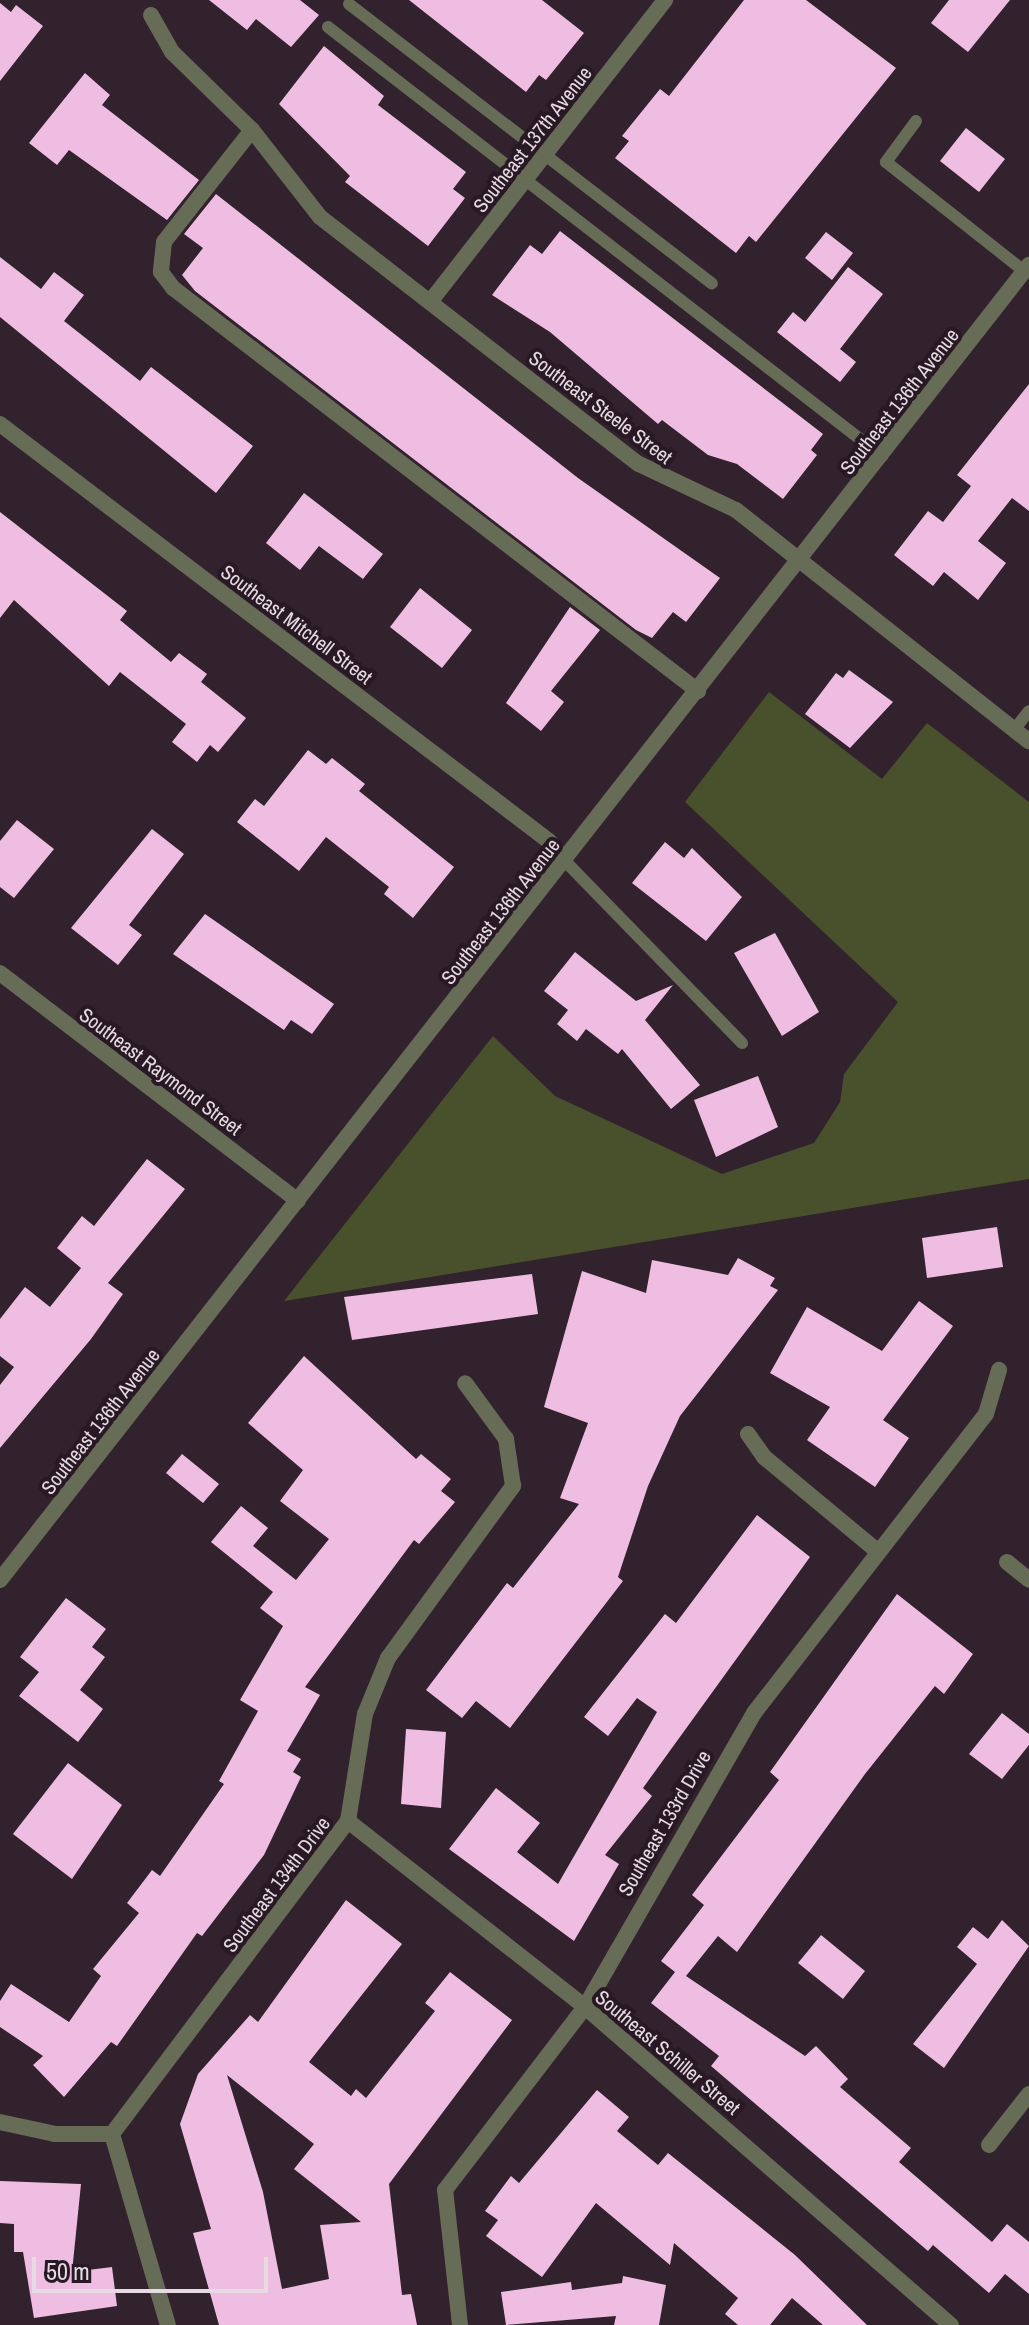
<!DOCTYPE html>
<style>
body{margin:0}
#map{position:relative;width:1029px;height:2325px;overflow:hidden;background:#32222e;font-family:"Archivo Narrow",sans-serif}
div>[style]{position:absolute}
.green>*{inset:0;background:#49512c}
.building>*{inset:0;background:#f0bde2}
.service>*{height:12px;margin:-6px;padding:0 6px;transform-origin:6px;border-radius:6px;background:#666c56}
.minor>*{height:16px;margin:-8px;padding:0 8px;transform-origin:8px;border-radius:8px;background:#666c56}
.tertiary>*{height:16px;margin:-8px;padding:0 8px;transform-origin:8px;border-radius:8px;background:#666c56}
span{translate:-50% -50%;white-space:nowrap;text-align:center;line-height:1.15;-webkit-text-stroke:8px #281924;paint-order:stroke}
.street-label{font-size:20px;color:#e6dbe2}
.scale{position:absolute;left:32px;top:2257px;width:236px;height:36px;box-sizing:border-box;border:4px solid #e6dbe2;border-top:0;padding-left:10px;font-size:24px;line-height:28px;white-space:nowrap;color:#e6dbe2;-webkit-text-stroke:6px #281924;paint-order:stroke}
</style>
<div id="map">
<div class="green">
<div style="clip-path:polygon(769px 692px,882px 779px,927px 723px,1029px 802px,1029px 1179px,284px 1301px,493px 1036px,555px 1096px,722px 1174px,814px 1143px,840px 1102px,844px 1074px,898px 1002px,685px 802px)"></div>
</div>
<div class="building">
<div style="clip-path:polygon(209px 0,300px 0,319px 15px,291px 47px,256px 19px,247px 30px)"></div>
<div style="clip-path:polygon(409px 0,542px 0,584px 33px,546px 80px,539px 75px,526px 92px)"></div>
<div style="clip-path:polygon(744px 0,806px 0,896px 68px,756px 242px,749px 236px,736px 253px,615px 158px,629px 141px,622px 136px,660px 89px,669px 96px)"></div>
<div style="clip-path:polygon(949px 0,1010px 0,968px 52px,931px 23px)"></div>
<div style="clip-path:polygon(0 3px,11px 12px,16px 5px,43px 26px,0 81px)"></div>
<div style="clip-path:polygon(324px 46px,384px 96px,378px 105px,466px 172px,453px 189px,465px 198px,428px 246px,345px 182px,350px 176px,279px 104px)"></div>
<div style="clip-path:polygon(85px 73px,110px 95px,102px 105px,199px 180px,167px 220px,69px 150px,57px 165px,29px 143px)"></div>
<div style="clip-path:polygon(966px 128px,1005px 159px,979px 192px,940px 161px)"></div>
<div style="clip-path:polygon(216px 194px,578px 478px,720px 578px,686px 622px,673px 612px,652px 638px,636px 630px,195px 291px,182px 275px,203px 248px,184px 234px)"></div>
<div style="clip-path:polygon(560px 231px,823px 434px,811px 450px,817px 455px,783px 499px,737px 464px,708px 455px,662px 420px,658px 424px,550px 332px,492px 295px,530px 245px,542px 254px)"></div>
<div style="clip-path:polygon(826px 232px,853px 253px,832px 280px,805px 258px)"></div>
<div style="clip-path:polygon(0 257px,41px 289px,54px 272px,84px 295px,64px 321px,140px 381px,151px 367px,253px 446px,216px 493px,0 317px)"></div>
<div style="clip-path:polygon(848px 267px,883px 294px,840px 349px,856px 362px,840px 382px,777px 332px,793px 312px,805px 322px)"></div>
<div style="clip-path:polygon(1029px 384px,1029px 511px,1012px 498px,978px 541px,1006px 563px,978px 600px,944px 572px,933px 586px,894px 555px,928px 511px,943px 522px,971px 486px,957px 475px)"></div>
<div style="clip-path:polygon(304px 493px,383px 554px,363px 579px,319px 546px,300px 570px,266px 543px)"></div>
<div style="clip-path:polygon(0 512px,127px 611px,120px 620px,171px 662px,179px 653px,207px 674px,201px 682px,246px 718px,218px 752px,210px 745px,197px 762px,172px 742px,186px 724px,120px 672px,109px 686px,14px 600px,0 618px)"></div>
<div style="clip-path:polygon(420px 588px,472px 630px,442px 668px,390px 627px)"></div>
<div style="clip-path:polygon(570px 607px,600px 630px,551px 691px,564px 702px,541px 731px,506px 703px)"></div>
<div style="clip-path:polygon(849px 670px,893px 702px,850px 748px,805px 714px,836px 673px,843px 678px)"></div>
<div style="clip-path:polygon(308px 750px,326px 764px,332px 758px,365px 784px,359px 791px,454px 867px,413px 918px,384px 894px,389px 887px,326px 837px,299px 871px,237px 822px,255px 799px,264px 806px)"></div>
<div style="clip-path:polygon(17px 820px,54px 849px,14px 898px,0 887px,0 841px)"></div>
<div style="clip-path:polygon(152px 829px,184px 854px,129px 925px,142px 935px,118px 965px,71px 928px)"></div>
<div style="clip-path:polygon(665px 842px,684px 858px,692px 848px,742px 897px,706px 941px,632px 883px)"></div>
<div style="clip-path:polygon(205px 914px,334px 1004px,312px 1034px,291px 1020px,284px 1030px,173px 954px)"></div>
<div style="clip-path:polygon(775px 933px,819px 1012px,782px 1036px,734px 953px)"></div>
<div style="clip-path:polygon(575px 952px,636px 1001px,673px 985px,645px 1020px,700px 1085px,671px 1109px,622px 1049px,618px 1054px,586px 1029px,577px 1041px,557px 1024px,568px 1010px,544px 991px)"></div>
<div style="clip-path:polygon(758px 1076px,778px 1127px,716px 1157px,694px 1100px)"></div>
<div style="clip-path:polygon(147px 1159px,185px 1189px,108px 1283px,123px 1294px,91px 1339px,0 1448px,0 1385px,14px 1367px,0 1356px,0 1319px,25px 1287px,50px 1307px,81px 1268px,57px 1248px,82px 1216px,94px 1226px)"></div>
<div style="clip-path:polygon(997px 1227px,1003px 1267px,927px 1278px,922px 1238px)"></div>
<div style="clip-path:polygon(738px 1258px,775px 1278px,770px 1286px,778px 1290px,680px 1416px,648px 1486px,618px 1577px,623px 1581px,510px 1728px,476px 1701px,462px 1718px,426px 1690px,507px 1583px,513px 1588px,579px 1504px,560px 1498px,588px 1423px,544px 1407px,582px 1271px,646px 1293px,652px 1260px,728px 1275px)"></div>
<div style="clip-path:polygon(532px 1274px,538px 1314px,352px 1340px,344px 1297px)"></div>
<div style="clip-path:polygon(919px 1301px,953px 1326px,883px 1420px,909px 1438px,875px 1487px,807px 1440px,830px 1407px,770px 1373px,807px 1307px,882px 1351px)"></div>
<div style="clip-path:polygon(304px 1356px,416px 1459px,421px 1454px,451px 1479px,441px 1491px,455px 1502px,419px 1544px,414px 1540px,305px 1687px,320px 1695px,287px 1751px,301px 1759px,293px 1772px,301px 1777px,264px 1855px,202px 1936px,197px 1933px,117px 2046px,111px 2042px,64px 2097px,33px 2065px,43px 2056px,0 2027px,0 2001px,11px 1984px,69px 2022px,101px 1976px,93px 1969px,139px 1913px,127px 1903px,152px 1870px,160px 1876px,224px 1784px,219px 1781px,258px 1711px,240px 1700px,283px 1626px,260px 1608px,273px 1592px,211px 1542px,241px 1506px,268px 1528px,253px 1546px,296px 1580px,329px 1539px,280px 1501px,303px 1470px,248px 1423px)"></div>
<div style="clip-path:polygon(182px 1454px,219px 1484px,203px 1503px,166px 1473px)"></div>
<div style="clip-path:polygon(757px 1515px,810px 1557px,643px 1788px,652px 1796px,605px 1855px,619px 1864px,574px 1941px,449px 1849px,496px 1788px,540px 1823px,517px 1852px,558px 1884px,657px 1712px,637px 1698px,608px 1736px,584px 1717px,665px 1614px,676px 1623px)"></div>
<div style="clip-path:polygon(897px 1594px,973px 1654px,944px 1694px,935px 1686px,865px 1774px,737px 1952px,718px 1936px,686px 1976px,805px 2056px,816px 2046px,848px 2079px,840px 2087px,911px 2148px,899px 2162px,992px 2242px,1007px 2224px,1029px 2242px,1029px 2294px,1005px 2274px,989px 2293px,933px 2245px,928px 2251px,711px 2066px,719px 2056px,651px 2003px,675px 1972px,661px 1961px,704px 1905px,692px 1895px,779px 1780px,770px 1772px)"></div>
<div style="clip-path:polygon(66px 1598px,106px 1629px,92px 1647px,105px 1657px,80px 1690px,103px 1709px,78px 1742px,19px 1696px,39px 1672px,20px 1657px)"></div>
<div style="clip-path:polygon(1002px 1713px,1029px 1734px,1029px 1745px,1002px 1779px,969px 1754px)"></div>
<div style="clip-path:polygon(406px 1729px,446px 1732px,441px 1808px,401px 1804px)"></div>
<div style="clip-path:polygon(68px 1763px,122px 1805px,72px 1879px,13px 1834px)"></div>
<div style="clip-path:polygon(evenodd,346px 1900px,402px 1944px,309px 2062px,351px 2096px,356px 2089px,366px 2098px,435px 2011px,425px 2003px,450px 1972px,512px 2020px,389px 2184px,402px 2295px,411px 2294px,417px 2325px,219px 2325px,193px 2233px,211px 2229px,180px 2124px,198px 2074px,250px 2015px,258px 2022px,346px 1900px,227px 2075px,314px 2144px,294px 2169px,361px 2222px,320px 2225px,329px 2279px,282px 2289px,263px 2192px,227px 2075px)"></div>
<div style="clip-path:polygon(1002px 1920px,1029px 1946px,944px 2068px,913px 2044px,977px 1964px,957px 1947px,973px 1927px,988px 1939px)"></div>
<div style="clip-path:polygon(821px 1935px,865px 1971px,843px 1999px,798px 1963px)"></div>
<div style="clip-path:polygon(597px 2090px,629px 2117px,617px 2131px,658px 2165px,668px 2153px,795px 2255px,867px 2325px,823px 2325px,792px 2298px,770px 2325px,738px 2325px,725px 2314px,738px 2298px,674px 2243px,670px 2265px,596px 2203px,542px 2277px,486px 2236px,498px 2220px,485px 2211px,511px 2176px,519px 2183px)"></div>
<div style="clip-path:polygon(0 2181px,81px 2184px,72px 2272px,112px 2267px,117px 2306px,34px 2318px,23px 2252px,14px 2252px,14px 2224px,0 2223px)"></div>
<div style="clip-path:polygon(623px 2276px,666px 2285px,659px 2325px,614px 2325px,616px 2316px,506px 2325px,501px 2292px,571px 2282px,572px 2290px,622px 2283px)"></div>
</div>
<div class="service">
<div style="left:349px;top:4px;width:458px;rotate:37.6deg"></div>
<div style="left:328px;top:27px;width:701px;rotate:37.75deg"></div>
<div style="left:916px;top:121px;width:51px;rotate:126.2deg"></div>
<div style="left:886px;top:162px;width:176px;rotate:38.3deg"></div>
<div style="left:1014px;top:730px;width:24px;rotate:-52deg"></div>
<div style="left:565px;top:861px;width:254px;rotate:45.8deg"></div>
</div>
<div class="minor">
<div style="left:151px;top:15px;width:43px;rotate:60.4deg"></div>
<div style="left:172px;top:52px;width:112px;rotate:44.3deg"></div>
<div style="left:252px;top:130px;width:110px;rotate:52deg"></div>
<div style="left:320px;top:217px;width:403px;rotate:37.8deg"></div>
<div style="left:639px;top:464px;width:107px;rotate:25.4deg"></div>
<div style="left:736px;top:510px;width:373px;rotate:38.3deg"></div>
<div style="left:252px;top:130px;width:142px;rotate:128.2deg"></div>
<div style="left:164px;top:242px;width:30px;rotate:96deg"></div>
<div style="left:161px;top:272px;width:20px;rotate:53deg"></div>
<div style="left:173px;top:288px;width:662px;rotate:37.51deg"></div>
<div style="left:430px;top:302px;width:383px;rotate:-52.1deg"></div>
<div style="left:0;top:424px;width:689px;rotate:37.22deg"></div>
<div style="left:549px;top:841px;width:26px;rotate:51deg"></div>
<div style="left:0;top:973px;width:375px;rotate:37.4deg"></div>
<div style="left:748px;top:1434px;width:28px;rotate:55deg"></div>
<div style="left:764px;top:1457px;width:146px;rotate:39.7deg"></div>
<div style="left:1007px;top:1562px;width:28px;rotate:39deg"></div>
<div style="left:348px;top:1821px;width:301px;rotate:38.1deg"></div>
<div style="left:585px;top:2007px;width:485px;rotate:41deg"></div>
<div style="left:0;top:2122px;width:56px;rotate:12.3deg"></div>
<div style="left:55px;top:2134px;width:57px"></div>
<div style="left:112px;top:2134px;width:392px;rotate:-53deg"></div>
<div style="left:348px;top:1821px;width:108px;rotate:-81deg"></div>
<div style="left:365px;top:1714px;width:61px;rotate:-67.7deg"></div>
<div style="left:388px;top:1658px;width:213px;rotate:-54deg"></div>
<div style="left:513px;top:1486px;width:48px;rotate:-98.5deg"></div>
<div style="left:506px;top:1439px;width:69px;rotate:-126.2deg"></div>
<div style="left:112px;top:2134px;width:199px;rotate:73.7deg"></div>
<div style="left:989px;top:2145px;width:65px;rotate:-51.9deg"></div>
<div style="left:460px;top:2325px;width:136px;rotate:-96.3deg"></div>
<div style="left:445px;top:2190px;width:230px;rotate:-52.6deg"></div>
<div style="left:585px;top:2007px;width:339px;rotate:-60.1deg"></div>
<div style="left:754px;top:1713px;width:378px;rotate:-52.2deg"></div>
<div style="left:986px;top:1414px;width:46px;rotate:-73.5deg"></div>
</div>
<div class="tertiary">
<div style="left:0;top:1580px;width:1670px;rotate:-51.96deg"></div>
</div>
<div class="street-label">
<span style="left:532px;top:139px;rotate:-52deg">Southeast 137th Avenue</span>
<span style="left:899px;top:401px;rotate:-52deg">Southeast 136th Avenue</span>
<span style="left:601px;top:407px;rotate:37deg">Southeast Steele Street</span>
<span style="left:297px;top:624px;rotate:37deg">Southeast Mitchell Street</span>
<span style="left:500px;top:911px;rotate:-52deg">Southeast 136th Avenue</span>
<span style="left:161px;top:1071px;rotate:37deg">Southeast Raymond Street</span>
<span style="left:100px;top:1421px;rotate:-52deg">Southeast 136th Avenue</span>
<span style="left:664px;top:1823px;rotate:-60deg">Southeast 133rd Drive</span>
<span style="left:276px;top:1884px;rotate:-53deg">Southeast 134th Drive</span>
<span style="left:668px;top:2052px;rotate:40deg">Southeast Schiller Street</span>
</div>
<div class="scale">50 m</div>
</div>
